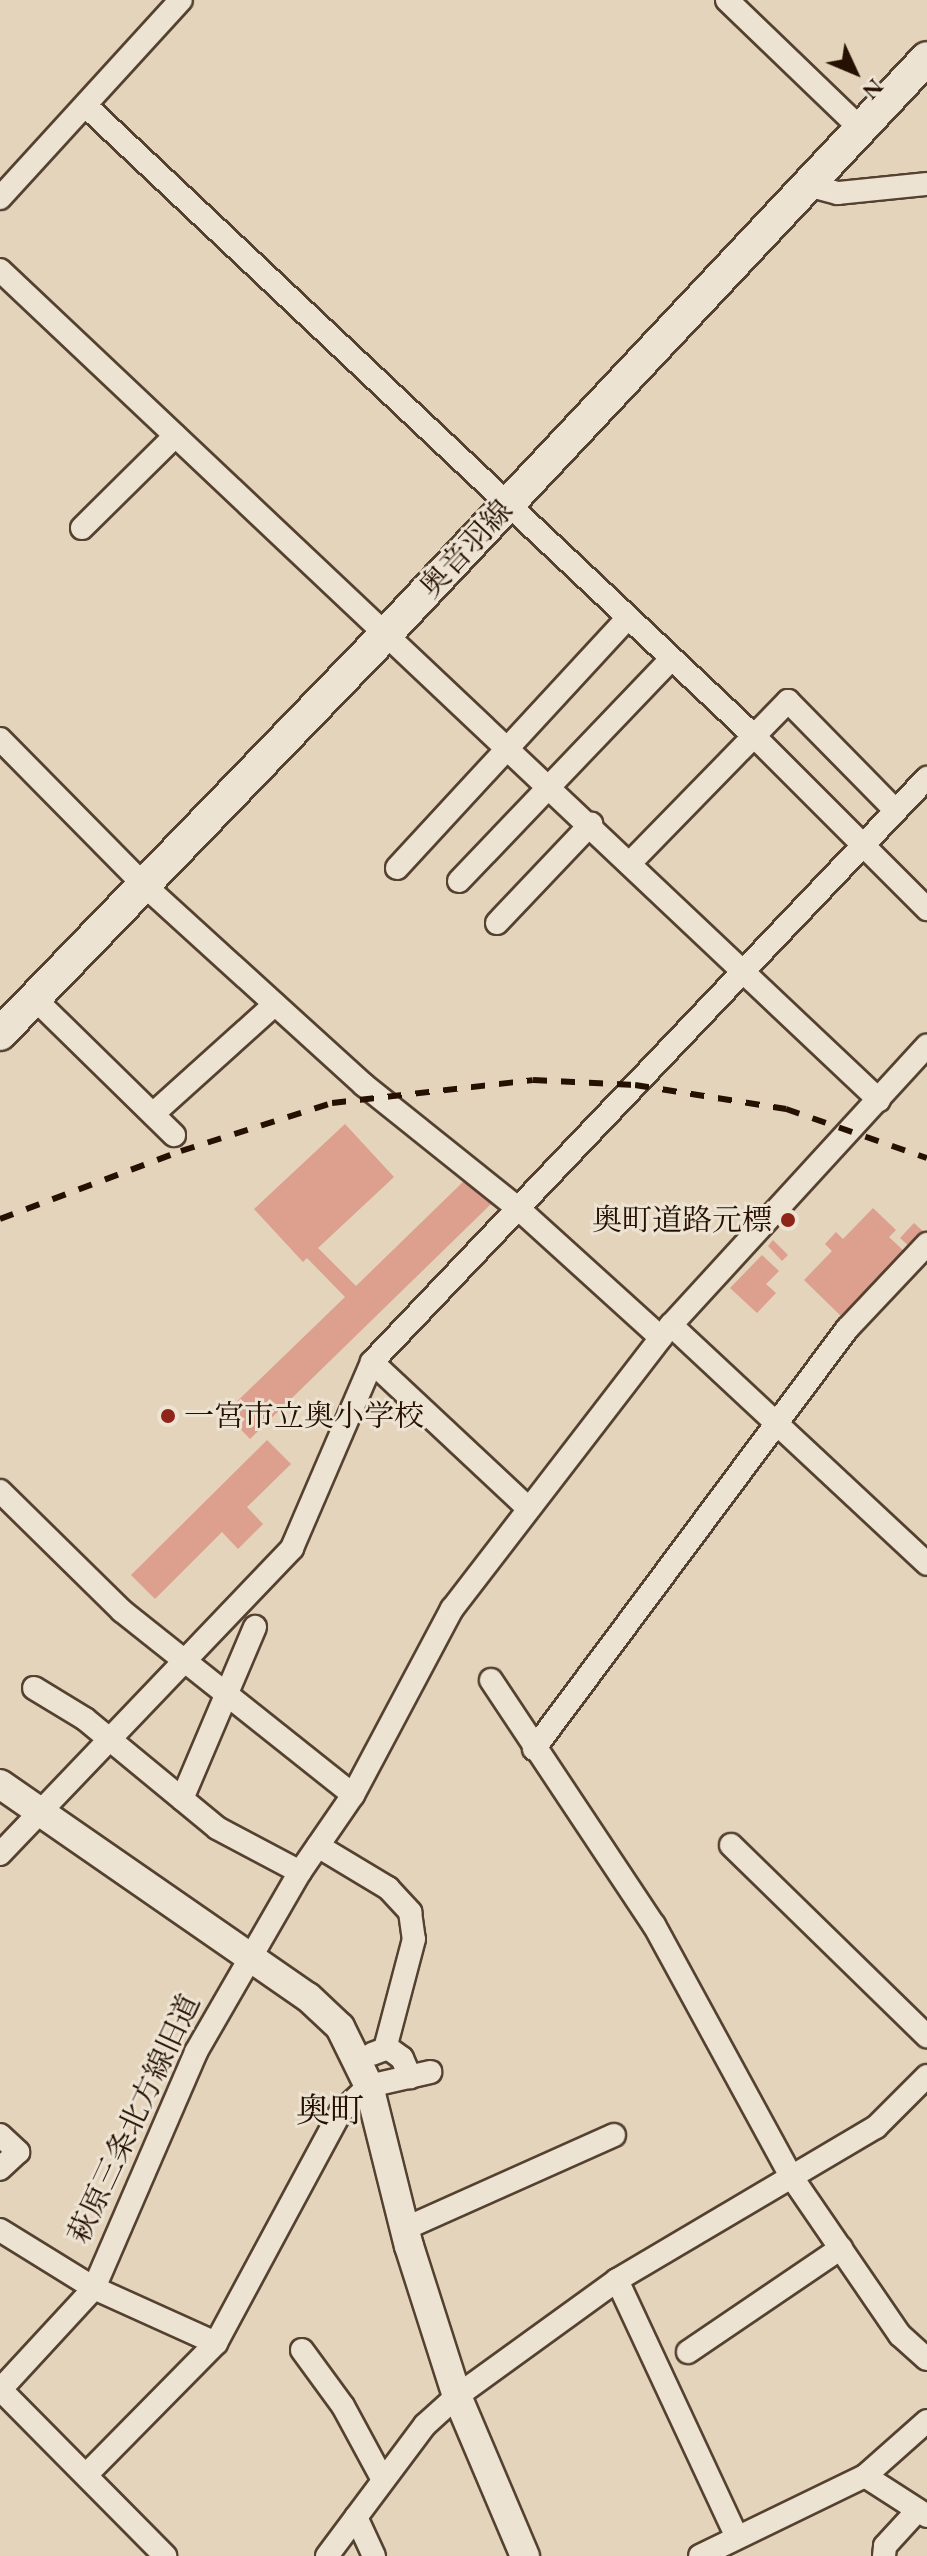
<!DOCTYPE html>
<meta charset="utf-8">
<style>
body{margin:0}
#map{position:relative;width:927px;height:2556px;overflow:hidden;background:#e4d4bb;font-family:"EB Garamond","Noto Serif JP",serif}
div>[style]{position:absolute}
.building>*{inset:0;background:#dd9f8e}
.roads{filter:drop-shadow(2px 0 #554130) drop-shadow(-2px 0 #554130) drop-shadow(0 2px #554130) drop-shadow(0 -2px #554130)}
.minor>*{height:22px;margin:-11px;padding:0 11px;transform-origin:11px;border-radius:11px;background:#ede3d3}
.tertiary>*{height:28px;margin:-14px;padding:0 14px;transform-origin:14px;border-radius:14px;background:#ede3d3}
.secondary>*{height:32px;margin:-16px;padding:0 16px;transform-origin:16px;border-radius:16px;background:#ede3d3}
.rail>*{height:6px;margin-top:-3px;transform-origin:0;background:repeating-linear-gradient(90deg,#251001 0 14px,transparent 0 28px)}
.dots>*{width:22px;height:22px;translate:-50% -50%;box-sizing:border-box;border:4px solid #ede3d3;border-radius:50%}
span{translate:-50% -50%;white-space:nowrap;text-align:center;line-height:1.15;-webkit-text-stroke:6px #ede3d3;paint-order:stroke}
.street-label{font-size:30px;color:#251001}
.poi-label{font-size:30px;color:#251001}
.right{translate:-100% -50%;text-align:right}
.left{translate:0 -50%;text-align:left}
.quarter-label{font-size:34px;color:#251001}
.north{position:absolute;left:815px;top:32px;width:80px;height:80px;-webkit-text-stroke:6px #ede3d3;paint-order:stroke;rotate:134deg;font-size:22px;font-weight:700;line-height:32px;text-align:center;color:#251001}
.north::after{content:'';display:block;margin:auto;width:28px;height:36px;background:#251001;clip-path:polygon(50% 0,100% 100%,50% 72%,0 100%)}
</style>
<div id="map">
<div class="building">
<div style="clip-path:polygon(345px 1124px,394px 1177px,318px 1248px,356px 1286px,467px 1178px,492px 1203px,250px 1439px,225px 1413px,345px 1297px,307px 1258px,303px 1262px,254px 1209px)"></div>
<div style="clip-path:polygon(873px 1208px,896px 1230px,889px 1237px,907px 1254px,844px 1319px,804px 1280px,832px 1251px,825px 1244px,836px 1232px,843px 1239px)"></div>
<div style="clip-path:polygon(914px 1223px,925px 1233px,911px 1248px,900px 1238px)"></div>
<div style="clip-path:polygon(773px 1240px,788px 1255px,782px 1261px,768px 1246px)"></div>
<div style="clip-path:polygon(762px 1255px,779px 1271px,766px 1284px,776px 1293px,757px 1313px,730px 1288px)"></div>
<div style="clip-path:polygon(267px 1440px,291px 1464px,247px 1507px,263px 1524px,238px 1549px,222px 1532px,155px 1599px,131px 1575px)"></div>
</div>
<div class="roads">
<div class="minor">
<div style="left:727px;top:0;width:186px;rotate:43.9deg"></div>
<div style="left:86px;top:106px;width:918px;rotate:43.32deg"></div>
<div style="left:754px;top:736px;width:245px;rotate:45deg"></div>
<div style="left:808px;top:185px;width:31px;rotate:15deg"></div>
<div style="left:838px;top:193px;width:89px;rotate:-5.8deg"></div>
<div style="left:0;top:198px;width:268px;rotate:-47.6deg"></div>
<div style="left:0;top:270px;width:1209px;rotate:43.36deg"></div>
<div style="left:82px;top:528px;width:131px;rotate:-44.7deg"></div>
<div style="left:0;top:739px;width:204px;rotate:45.4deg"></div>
<div style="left:143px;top:884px;width:299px;rotate:42.3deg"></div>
<div style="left:364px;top:1085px;width:200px;rotate:38.7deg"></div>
<div style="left:520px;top:1210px;width:190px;rotate:42.2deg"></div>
<div style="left:631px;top:862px;width:225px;rotate:-45.7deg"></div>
<div style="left:788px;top:701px;width:154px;rotate:45.5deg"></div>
<div style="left:397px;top:868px;width:339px;rotate:-47.3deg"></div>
<div style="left:459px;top:881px;width:307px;rotate:-46.3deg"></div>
<div style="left:497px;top:923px;width:137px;rotate:-46.5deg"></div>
<div style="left:34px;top:998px;width:196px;rotate:44.4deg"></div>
<div style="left:153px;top:1114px;width:164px;rotate:-42deg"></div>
<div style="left:671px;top:1325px;width:350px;rotate:43deg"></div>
<div style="left:372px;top:1362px;width:212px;rotate:43.1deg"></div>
<div style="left:0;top:1491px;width:171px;rotate:44.5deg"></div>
<div style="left:122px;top:1611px;width:295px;rotate:38.5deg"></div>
<div style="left:491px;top:1680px;width:294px;rotate:56.4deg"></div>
<div style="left:654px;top:1925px;width:286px;rotate:61.4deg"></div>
<div style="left:791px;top:2176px;width:193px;rotate:55.6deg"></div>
<div style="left:900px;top:2335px;width:36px;rotate:42deg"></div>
<div style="left:34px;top:1688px;width:60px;rotate:31.3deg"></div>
<div style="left:85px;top:1719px;width:171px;rotate:39.5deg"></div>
<div style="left:217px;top:1828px;width:94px;rotate:27.9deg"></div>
<div style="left:534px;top:1749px;width:524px;rotate:-53.31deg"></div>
<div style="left:847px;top:1329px;width:117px;rotate:-46.7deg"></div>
<div style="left:182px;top:1799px;width:187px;rotate:-67deg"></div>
<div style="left:731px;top:1845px;width:274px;rotate:44.3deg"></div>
<div style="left:318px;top:1846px;width:82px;rotate:31deg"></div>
<div style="left:388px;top:1888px;width:33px;rotate:47deg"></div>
<div style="left:410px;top:1912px;width:27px;rotate:82deg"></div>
<div style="left:414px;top:1939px;width:114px;rotate:104.8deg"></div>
<div style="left:0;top:1854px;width:423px;rotate:-46.3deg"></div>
<div style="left:292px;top:1548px;width:202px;rotate:-66.7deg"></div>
<div style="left:372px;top:1362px;width:806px;rotate:-46.46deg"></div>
<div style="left:372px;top:2054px;width:17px;rotate:-21deg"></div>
<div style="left:388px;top:2048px;width:17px;rotate:36deg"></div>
<div style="left:402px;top:2058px;width:21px;rotate:67deg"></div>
<div style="left:0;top:2135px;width:25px;rotate:43deg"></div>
<div style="left:18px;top:2152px;width:25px;rotate:137deg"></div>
<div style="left:404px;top:2229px;width:230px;rotate:-24.1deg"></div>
<div style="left:0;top:2230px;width:110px;rotate:31.7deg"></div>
<div style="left:94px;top:2288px;width:134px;rotate:24.3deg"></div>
<div style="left:617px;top:2280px;width:281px;rotate:65deg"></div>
<div style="left:302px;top:2350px;width:69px;rotate:53.8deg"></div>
<div style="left:343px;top:2406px;width:82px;rotate:61.6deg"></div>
<div style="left:688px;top:2352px;width:185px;rotate:-34.2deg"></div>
<div style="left:0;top:2389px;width:235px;rotate:45.3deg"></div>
<div style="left:0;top:2390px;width:139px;rotate:-47.3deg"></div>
<div style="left:94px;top:2288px;width:257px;rotate:-66.6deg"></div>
<div style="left:196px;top:2052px;width:208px;rotate:-60deg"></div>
<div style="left:300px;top:1872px;width:93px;rotate:-55.5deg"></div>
<div style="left:353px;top:1795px;width:211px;rotate:-62deg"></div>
<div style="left:452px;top:1609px;width:359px;rotate:-52.4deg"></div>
<div style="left:671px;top:1325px;width:379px;rotate:-47.5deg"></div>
<div style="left:86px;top:2475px;width:185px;rotate:-45.4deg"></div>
<div style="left:216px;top:2343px;width:261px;rotate:-61.7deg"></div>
<div style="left:340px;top:2113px;width:40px;rotate:-43deg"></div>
<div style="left:369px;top:2086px;width:63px;rotate:-12.9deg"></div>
<div style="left:865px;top:2476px;width:74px;rotate:32.8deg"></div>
<div style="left:356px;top:2517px;width:43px;rotate:65.2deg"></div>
<div style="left:327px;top:2556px;width:164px;rotate:-53.2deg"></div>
<div style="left:425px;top:2425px;width:43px;rotate:-42.2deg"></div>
<div style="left:457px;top:2396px;width:198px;rotate:-35.9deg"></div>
<div style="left:617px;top:2280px;width:301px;rotate:-30.6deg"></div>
<div style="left:876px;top:2127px;width:72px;rotate:-45deg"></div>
<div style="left:700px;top:2556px;width:183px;rotate:-25.9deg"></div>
<div style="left:865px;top:2476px;width:83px;rotate:-41.6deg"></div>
<div style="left:884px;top:2556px;width:10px;rotate:-84deg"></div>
<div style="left:885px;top:2546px;width:47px;rotate:-47.6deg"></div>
</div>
<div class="tertiary">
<div style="left:0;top:1784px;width:374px;rotate:34.7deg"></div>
<div style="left:308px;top:1997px;width:44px;rotate:43.2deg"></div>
<div style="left:340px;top:2027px;width:66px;rotate:63.8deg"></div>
<div style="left:369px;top:2086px;width:165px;rotate:76deg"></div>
<div style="left:409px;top:2246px;width:157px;rotate:72.3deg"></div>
<div style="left:457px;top:2396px;width:174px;rotate:67deg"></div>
</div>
<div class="secondary">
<div style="left:0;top:1034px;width:556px;rotate:-46.02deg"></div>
<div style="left:386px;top:634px;width:790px;rotate:-46.79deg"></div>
</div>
</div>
<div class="rail">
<div style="left:0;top:1219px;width:193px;rotate:-20.6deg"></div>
<div style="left:181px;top:1151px;width:158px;rotate:-17.6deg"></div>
<div style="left:332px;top:1103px;width:202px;rotate:-6.5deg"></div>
<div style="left:533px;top:1080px;width:102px;rotate:2.8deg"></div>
<div style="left:635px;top:1085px;width:153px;rotate:9deg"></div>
<div style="left:786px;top:1109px;width:149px;rotate:19.2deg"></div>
</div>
<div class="dots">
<div style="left:788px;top:1220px;background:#8f2418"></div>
<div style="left:168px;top:1416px;background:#8f2418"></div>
</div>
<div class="street-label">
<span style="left:466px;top:549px;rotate:-47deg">奥音羽線</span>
<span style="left:134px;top:2119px;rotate:-65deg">萩原三条北方線旧道</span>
</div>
<div class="poi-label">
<span class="right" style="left:772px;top:1220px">奥町道路元標</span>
<span class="left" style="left:184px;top:1416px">一宮市立奥小学校</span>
</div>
<div class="quarter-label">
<span style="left:330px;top:2111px">奥町</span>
</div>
<div class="north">N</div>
</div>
